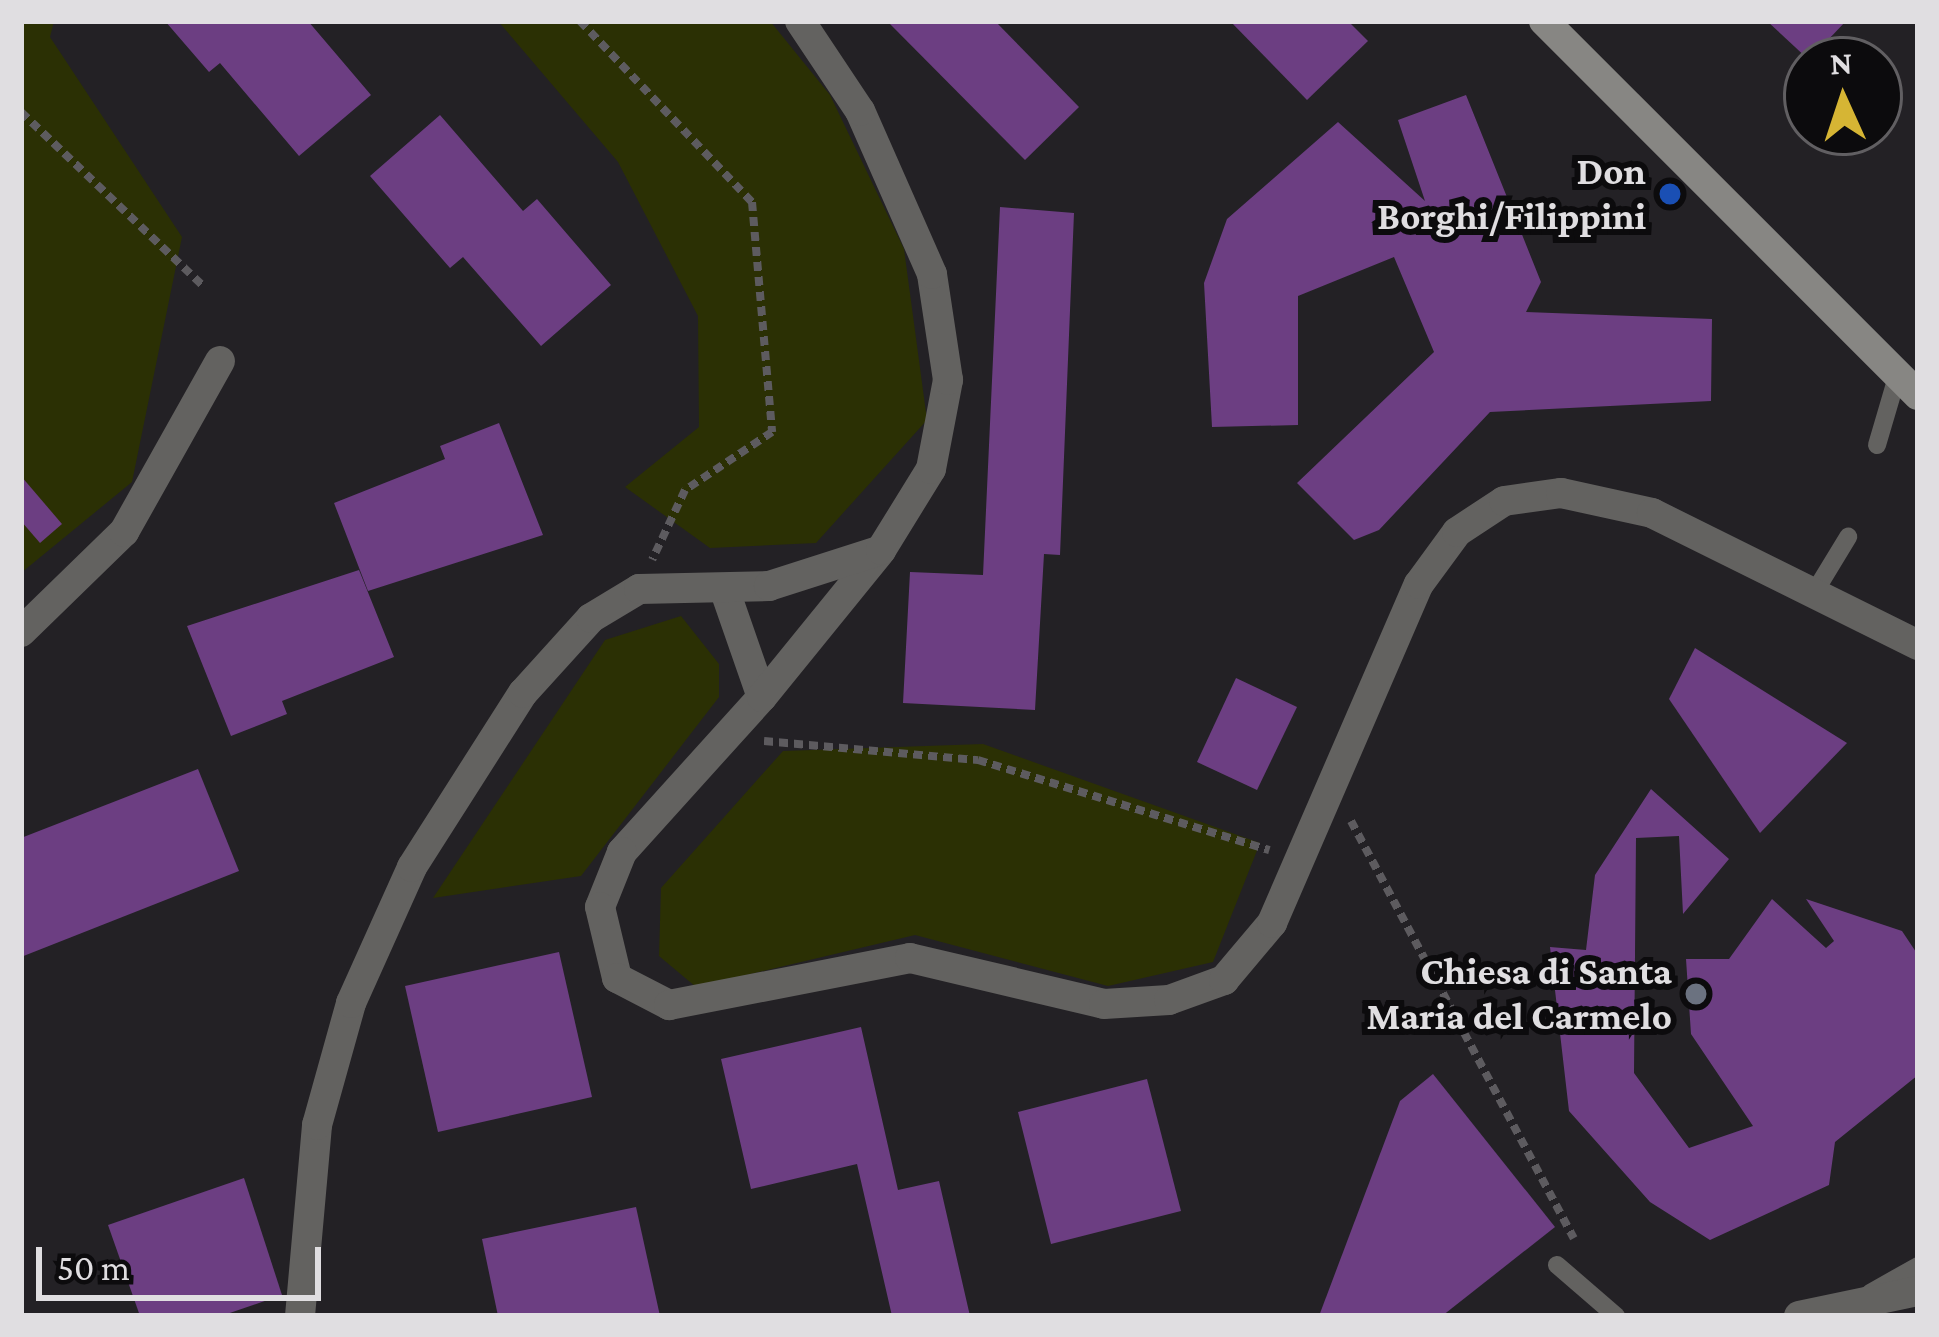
<!DOCTYPE html>
<style>
body{margin:0}
#map{position:relative;width:1939px;height:1337px;overflow:hidden;background:#232125;font-family:"Crimson Pro",serif}
div>[style]{position:absolute}
.green>*{inset:0;background:#2b3004}
.building>*{inset:0;background:#6c3e82}
.path>*{height:8px;margin-top:-4px;transform-origin:0;background:repeating-linear-gradient(90deg,#5d5b5f 0 9px,transparent 0 15px)}
.lane>*{height:18px;margin:-9px;padding:0 9px;transform-origin:9px;border-radius:9px;background:#636260}
.street>*{height:30px;margin:-15px;padding:0 15px;transform-origin:15px;border-radius:15px;background:#636260}
.secondary>*{height:30px;margin:-15px;padding:0 15px;transform-origin:15px;border-radius:15px;background:#878683}
.dots>*{width:33px;height:33px;translate:-50% -50%;box-sizing:border-box;border:6px solid #0c0b0d;border-radius:50%}
span{translate:-50% -50%;white-space:nowrap;text-align:center;line-height:1.15;-webkit-text-stroke:12px #0c0b0d;paint-order:stroke}
.poi-label{font-size:39px;color:#e0dee1;font-weight:700}
.right{translate:-100% -50%;text-align:right}
.frame{position:absolute;inset:0;border:24px solid #e0dee1;pointer-events:none}
.north{position:absolute;left:1783px;top:36px;width:120px;height:120px;box-sizing:border-box;background:#0c0b0d;border:3px solid #615f62;border-radius:50%;rotate:357deg;font-size:33px;font-weight:700;line-height:48px;text-align:center;color:#e0dee1}
.north::after{content:'';display:block;margin:auto;width:42px;height:54px;background:#d6b534;clip-path:polygon(50% 0,100% 100%,50% 72%,0 100%)}
.scale{position:absolute;left:36px;top:1247px;width:285px;height:54px;box-sizing:border-box;border:6px solid #e0dee1;border-top:0;padding-left:15px;font-size:36px;line-height:42px;white-space:nowrap;color:#e0dee1;-webkit-text-stroke:9px #0c0b0d;paint-order:stroke}
</style>
<div id="map">
<div class="green">
<div style="clip-path:polygon(21px 21px,54px 21px,50px 37px,182px 237px,132px 482px,21px 573px)"></div>
<div style="clip-path:polygon(498px 21px,770px 21px,830px 95px,904px 249px,927px 420px,816px 543px,710px 548px,625px 487px,699px 427px,698px 316px,618px 162px)"></div>
<div style="clip-path:polygon(681px 616px,719px 664px,719px 697px,581px 876px,433px 898px,605px 640px)"></div>
<div style="clip-path:polygon(983px 744px,1260px 843px,1213px 962px,1108px 986px,915px 935px,696px 987px,659px 956px,661px 888px,783px 751px)"></div>
</div>
<div class="building">
<div style="clip-path:polygon(165px 21px,308px 21px,371px 95px,299px 156px,220px 63px,209px 72px)"></div>
<div style="clip-path:polygon(887px 21px,995px 21px,1079px 107px,1025px 160px)"></div>
<div style="clip-path:polygon(1230px 21px,1348px 21px,1368px 41px,1307px 100px)"></div>
<div style="clip-path:polygon(1767px 21px,1846px 21px,1809px 60px)"></div>
<div style="clip-path:polygon(1466px 95px,1541px 282px,1526px 312px,1712px 319px,1711px 401px,1490px 412px,1379px 530px,1354px 540px,1297px 483px,1434px 352px,1394px 257px,1298px 296px,1298px 425px,1212px 427px,1204px 283px,1227px 219px,1338px 122px,1425px 201px,1398px 120px)"></div>
<div style="clip-path:polygon(440px 115px,523px 211px,537px 199px,611px 285px,541px 346px,463px 257px,450px 268px,370px 176px)"></div>
<div style="clip-path:polygon(1000px 207px,1074px 213px,1060px 555px,1044px 554px,1035px 710px,903px 703px,910px 572px,983px 575px)"></div>
<div style="clip-path:polygon(499px 423px,543px 535px,368px 591px,334px 503px,445px 459px,440px 446px)"></div>
<div style="clip-path:polygon(21px 476px,62px 524px,40px 543px,21px 521px)"></div>
<div style="clip-path:polygon(359px 570px,394px 657px,282px 701px,287px 714px,231px 736px,187px 626px)"></div>
<div style="clip-path:polygon(1695px 648px,1847px 743px,1760px 833px,1669px 699px)"></div>
<div style="clip-path:polygon(1236px 678px,1297px 707px,1257px 790px,1197px 762px)"></div>
<div style="clip-path:polygon(198px 769px,239px 871px,21px 957px,21px 838px)"></div>
<div style="clip-path:polygon(1651px 789px,1729px 859px,1683px 914px,1679px 836px,1636px 838px,1634px 1073px,1689px 1148px,1753px 1126px,1691px 1034px,1686px 959px,1729px 959px,1772px 899px,1826px 948px,1834px 941px,1806px 899px,1902px 931px,1918px 955px,1918px 1075px,1835px 1142px,1829px 1185px,1710px 1240px,1650px 1202px,1569px 1111px,1550px 947px,1586px 950px,1595px 875px)"></div>
<div style="clip-path:polygon(559px 952px,592px 1097px,438px 1132px,405px 986px)"></div>
<div style="clip-path:polygon(861px 1027px,898px 1190px,939px 1181px,970px 1316px,892px 1316px,857px 1164px,751px 1189px,721px 1059px)"></div>
<div style="clip-path:polygon(1433px 1074px,1555px 1227px,1442px 1316px,1319px 1316px,1400px 1101px)"></div>
<div style="clip-path:polygon(1147px 1079px,1181px 1211px,1051px 1244px,1018px 1112px)"></div>
<div style="clip-path:polygon(244px 1178px,282px 1295px,221px 1316px,140px 1316px,108px 1225px)"></div>
<div style="clip-path:polygon(636px 1207px,660px 1316px,498px 1316px,482px 1239px)"></div>
</div>
<div class="path">
<div style="left:580px;top:21px;width:250px;rotate:46.5deg"></div>
<div style="left:752px;top:202px;width:231px;rotate:85deg"></div>
<div style="left:772px;top:432px;width:105px;rotate:146.3deg"></div>
<div style="left:685px;top:490px;width:77px;rotate:115.2deg"></div>
<div style="left:21px;top:112px;width:250px;rotate:43.7deg"></div>
<div style="left:764px;top:741px;width:215px;rotate:5.1deg"></div>
<div style="left:978px;top:760px;width:305px;rotate:17.2deg"></div>
<div style="left:1351px;top:821px;width:473px;rotate:61.9deg"></div>
</div>
<div class="lane">
<div style="left:1877px;top:445px;width:71px;rotate:-73.6deg"></div>
<div style="left:1814px;top:593px;width:66px;rotate:-58.7deg"></div>
<div style="left:1557px;top:1265px;width:78px;rotate:40.8deg"></div>
<div style="left:1870px;top:1293px;width:55px;rotate:-29.4deg"></div>
</div>
<div class="street">
<div style="left:725px;top:591px;width:112px;rotate:70.8deg"></div>
<div style="left:762px;top:697px;width:209px;rotate:132.1deg"></div>
<div style="left:622px;top:852px;width:59px;rotate:111.8deg"></div>
<div style="left:600px;top:907px;width:73px;rotate:76.5deg"></div>
<div style="left:617px;top:978px;width:59px;rotate:27.4deg"></div>
<div style="left:669px;top:1005px;width:246px;rotate:-11deg"></div>
<div style="left:910px;top:958px;width:199px;rotate:13.3deg"></div>
<div style="left:1104px;top:1004px;width:65px;rotate:-3.5deg"></div>
<div style="left:1169px;top:1000px;width:59px;rotate:-20deg"></div>
<div style="left:1224px;top:980px;width:75px;rotate:-49.9deg"></div>
<div style="left:1272px;top:923px;width:369px;rotate:-66.6deg"></div>
<div style="left:1419px;top:584px;width:64px;rotate:-53.8deg"></div>
<div style="left:1457px;top:532px;width:56px;rotate:-33.4deg"></div>
<div style="left:1504px;top:501px;width:58px;rotate:-8deg"></div>
<div style="left:1561px;top:493px;width:93px;rotate:12.4deg"></div>
<div style="left:1652px;top:513px;width:297px;rotate:26.4deg"></div>
<div style="left:21px;top:632px;width:144px;rotate:-44.2deg"></div>
<div style="left:124px;top:532px;width:196px;rotate:-60.7deg"></div>
<div style="left:762px;top:697px;width:186px;rotate:-50.9deg"></div>
<div style="left:300px;top:1316px;width:192px;rotate:-84.9deg"></div>
<div style="left:317px;top:1125px;width:127px;rotate:-74.4deg"></div>
<div style="left:351px;top:1003px;width:149px;rotate:-65.8deg"></div>
<div style="left:412px;top:867px;width:206px;rotate:-57.5deg"></div>
<div style="left:523px;top:693px;width:101px;rotate:-47.8deg"></div>
<div style="left:591px;top:618px;width:56px;rotate:-31.1deg"></div>
<div style="left:639px;top:589px;width:130px;rotate:-1.3deg"></div>
<div style="left:769px;top:586px;width:118px;rotate:-17.8deg"></div>
<div style="left:881px;top:550px;width:95px;rotate:-58.3deg"></div>
<div style="left:931px;top:469px;width:91px;rotate:-79.2deg"></div>
<div style="left:948px;top:380px;width:107px;rotate:-98.6deg"></div>
<div style="left:932px;top:274px;width:178px;rotate:-113.8deg"></div>
<div style="left:860px;top:111px;width:108px;rotate:-123.7deg"></div>
<div style="left:1799px;top:1316px;width:122px;rotate:-11.9deg"></div>
</div>
<div class="secondary">
<div style="left:1544px;top:21px;width:529px;rotate:45deg"></div>
</div>
<div class="dots">
<div style="left:1670px;top:194px;background:#1a4fb4"></div>
<div style="left:1696px;top:994px;background:#6b7280"></div>
</div>
<div class="poi-label">
<span class="right" style="left:1646px;top:194px">Don<br>Borghi/Filippini</span>
<span class="right" style="left:1672px;top:994px">Chiesa di Santa<br>Maria del Carmelo</span>
</div>
<div class="frame"></div>
<div class="north">N</div>
<div class="scale">50 m</div>
</div>
